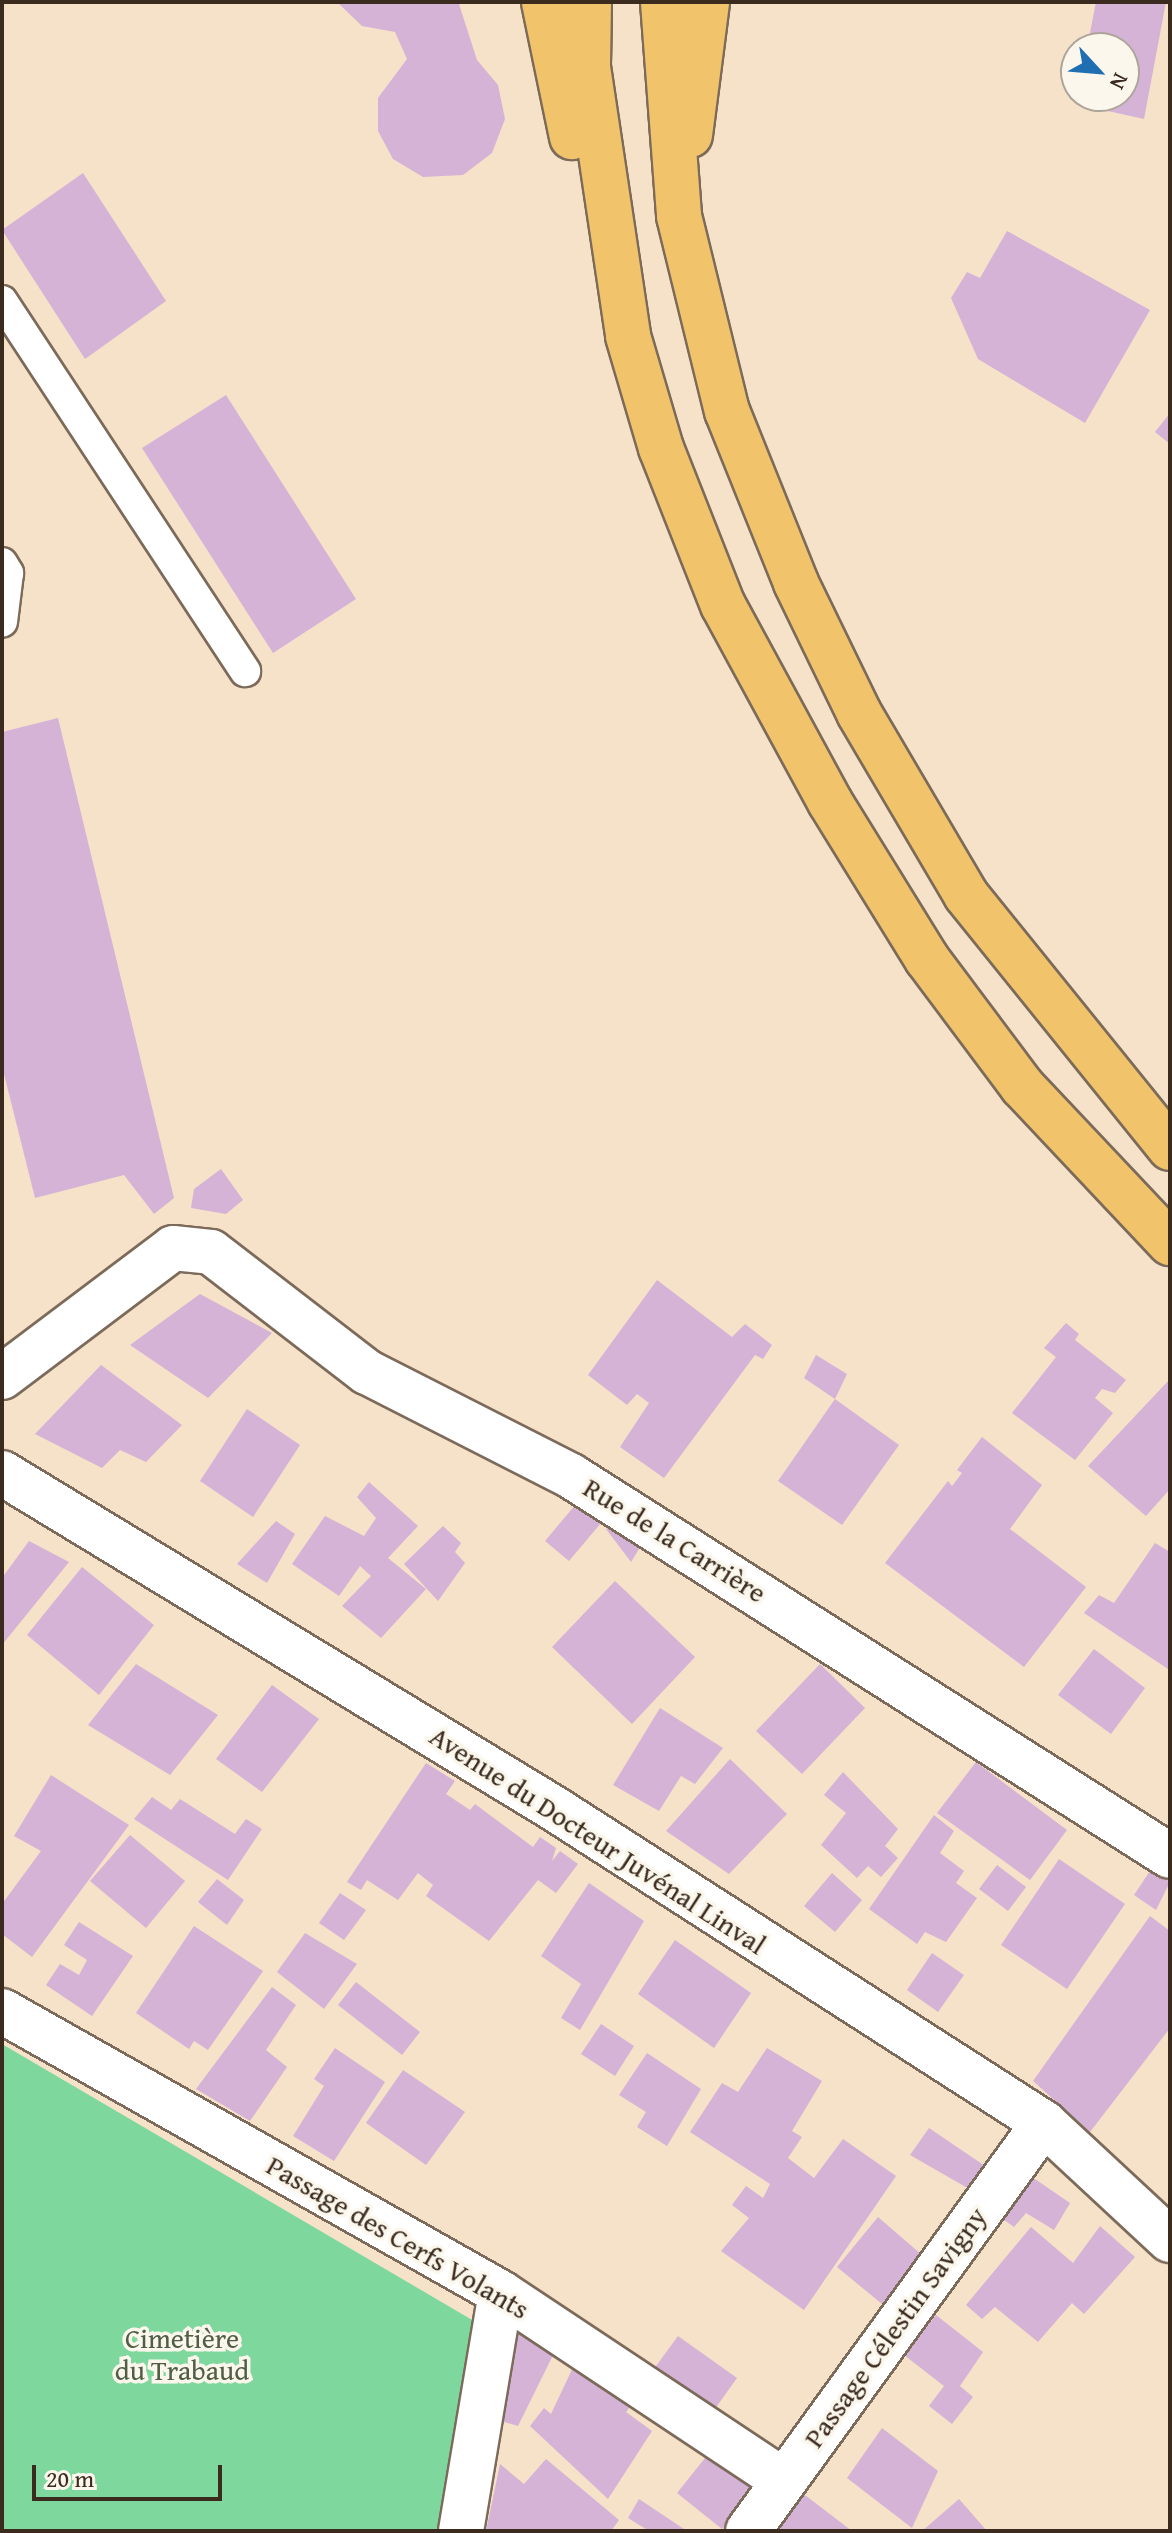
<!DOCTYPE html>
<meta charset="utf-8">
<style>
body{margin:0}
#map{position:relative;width:1172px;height:2533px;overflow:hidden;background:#f6e1c9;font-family:"Gentium Book Plus",serif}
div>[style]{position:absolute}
.green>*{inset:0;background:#7ed89e}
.building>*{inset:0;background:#d5b3d7}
.roads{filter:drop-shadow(2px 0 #7c6a5a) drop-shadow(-2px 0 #7c6a5a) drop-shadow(0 2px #7c6a5a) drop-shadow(0 -2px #7c6a5a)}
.service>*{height:30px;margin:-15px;padding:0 15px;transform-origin:15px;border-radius:15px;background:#fff}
.minor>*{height:44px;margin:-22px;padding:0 22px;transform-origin:22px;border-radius:22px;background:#fff}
.trunk>*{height:44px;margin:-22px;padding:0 22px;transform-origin:22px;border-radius:22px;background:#f1c36a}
span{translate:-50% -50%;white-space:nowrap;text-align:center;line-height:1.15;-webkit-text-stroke:7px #fbf7ec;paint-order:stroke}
.street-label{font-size:28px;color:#3b2a1e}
.park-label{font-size:28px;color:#4f5e44}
.frame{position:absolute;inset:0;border:4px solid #3b2a1e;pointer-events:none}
.north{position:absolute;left:1060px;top:32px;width:80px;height:80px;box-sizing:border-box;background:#fbf7ec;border:2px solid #aea59a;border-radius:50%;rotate:116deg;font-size:22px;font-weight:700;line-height:32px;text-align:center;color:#3b2a1e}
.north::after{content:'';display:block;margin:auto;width:28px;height:36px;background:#1f6fb2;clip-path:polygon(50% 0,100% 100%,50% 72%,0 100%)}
.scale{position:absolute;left:32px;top:2465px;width:190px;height:36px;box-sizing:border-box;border:4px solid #3b2a1e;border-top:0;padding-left:10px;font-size:24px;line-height:28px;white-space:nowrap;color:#3b2a1e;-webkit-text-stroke:6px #fbf7ec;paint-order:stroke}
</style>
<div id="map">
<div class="green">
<div style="clip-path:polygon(2px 2044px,479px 2324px,445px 2531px,2px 2531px)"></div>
</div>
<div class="building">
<div style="clip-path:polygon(337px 2px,459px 4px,477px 60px,498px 85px,505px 119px,492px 153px,463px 175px,423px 177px,393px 159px,378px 131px,378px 98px,407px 59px,395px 32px,362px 26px)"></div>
<div style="clip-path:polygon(1096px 2px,1166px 2px,1144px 119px,1076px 104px,1078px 96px,1124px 96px,1124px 48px,1087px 48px)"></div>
<div style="clip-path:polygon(83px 173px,166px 301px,85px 359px,2px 230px)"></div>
<div style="clip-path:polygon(1007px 231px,1150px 310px,1085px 423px,978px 359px,951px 298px,967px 272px,980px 278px)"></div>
<div style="clip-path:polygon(226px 395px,356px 599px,273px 653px,142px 448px)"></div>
<div style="clip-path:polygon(1170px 413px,1170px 444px,1155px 432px)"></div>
<div style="clip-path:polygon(58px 718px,174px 1198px,154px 1214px,124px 1175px,35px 1198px,2px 1066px,2px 732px)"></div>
<div style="clip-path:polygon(221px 1169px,243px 1200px,226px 1214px,191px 1208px,194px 1189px)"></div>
<div style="clip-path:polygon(657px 1280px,732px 1337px,745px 1324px,772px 1345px,763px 1359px,755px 1355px,664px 1478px,620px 1447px,649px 1403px,637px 1394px,627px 1405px,588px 1375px)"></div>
<div style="clip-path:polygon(200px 1294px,272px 1333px,208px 1398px,130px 1345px)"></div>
<div style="clip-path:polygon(1066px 1323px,1079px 1334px,1075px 1340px,1126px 1380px,1115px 1393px,1102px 1389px,1095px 1398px,1113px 1413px,1075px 1460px,1012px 1413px,1056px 1357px,1044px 1348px)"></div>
<div style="clip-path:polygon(816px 1355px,847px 1374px,835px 1399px,899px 1445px,842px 1525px,778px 1481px,835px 1399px,804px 1378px)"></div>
<div style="clip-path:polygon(101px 1365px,182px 1425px,146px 1462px,120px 1450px,102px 1468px,35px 1434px)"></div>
<div style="clip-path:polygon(1170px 1379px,1170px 1489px,1146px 1516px,1088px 1466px)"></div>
<div style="clip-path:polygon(247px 1409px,300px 1445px,253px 1517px,200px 1481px)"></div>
<div style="clip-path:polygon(982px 1437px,1042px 1485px,1010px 1529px,1086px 1587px,1024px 1667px,885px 1563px,948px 1481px,952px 1486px,962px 1473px,957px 1470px)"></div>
<div style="clip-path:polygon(369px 1482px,418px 1526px,388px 1558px,426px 1589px,381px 1638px,342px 1606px,371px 1576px,360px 1566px,339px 1596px,292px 1564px,325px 1516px,364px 1536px,376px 1518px,357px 1497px)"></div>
<div style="clip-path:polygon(576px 1504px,601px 1523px,569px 1561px,545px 1541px)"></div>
<div style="clip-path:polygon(619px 1519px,647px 1536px,631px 1562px,606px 1529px)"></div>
<div style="clip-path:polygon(276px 1521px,295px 1534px,267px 1583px,237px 1564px)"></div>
<div style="clip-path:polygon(443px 1526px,461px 1543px,455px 1552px,465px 1563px,438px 1601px,404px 1564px)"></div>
<div style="clip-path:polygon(29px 1541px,69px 1562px,2px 1645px,2px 1578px)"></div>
<div style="clip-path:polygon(1155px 1543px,1170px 1552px,1168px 1669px,1084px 1613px,1099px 1595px,1114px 1603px)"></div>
<div style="clip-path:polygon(82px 1567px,154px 1625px,99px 1695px,27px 1635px)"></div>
<div style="clip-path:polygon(615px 1581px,695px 1657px,632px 1724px,552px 1647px)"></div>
<div style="clip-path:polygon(1094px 1649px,1145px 1688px,1111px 1734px,1058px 1695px)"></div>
<div style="clip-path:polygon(136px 1664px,218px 1715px,170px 1775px,88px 1725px)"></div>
<div style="clip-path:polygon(820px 1664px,865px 1708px,802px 1774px,756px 1731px)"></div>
<div style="clip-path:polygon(272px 1685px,319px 1719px,262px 1792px,216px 1759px)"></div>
<div style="clip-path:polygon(660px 1708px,723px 1748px,695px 1784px,681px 1776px,659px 1811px,613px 1785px)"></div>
<div style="clip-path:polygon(730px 1759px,787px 1814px,729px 1874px,666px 1831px)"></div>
<div style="clip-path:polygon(976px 1762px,1067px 1830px,1030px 1880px,937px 1813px)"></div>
<div style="clip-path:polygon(426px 1763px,455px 1781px,446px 1794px,470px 1810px,475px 1804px,533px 1847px,540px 1837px,556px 1848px,552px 1861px,560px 1851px,578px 1864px,556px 1893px,538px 1880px,489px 1941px,426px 1896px,433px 1885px,418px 1873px,398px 1900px,367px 1880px,361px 1890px,347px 1882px)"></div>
<div style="clip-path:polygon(843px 1772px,898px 1829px,885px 1846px,898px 1858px,881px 1877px,868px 1866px,857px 1878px,821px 1845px,846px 1813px,824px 1795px)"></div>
<div style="clip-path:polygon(51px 1775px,129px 1825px,32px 1957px,2px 1934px,2px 1904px,41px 1851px,14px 1836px)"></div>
<div style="clip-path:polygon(152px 1797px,171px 1810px,180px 1799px,235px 1834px,246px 1819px,262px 1829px,228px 1880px,134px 1819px)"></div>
<div style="clip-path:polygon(934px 1815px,954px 1831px,940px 1853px,964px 1871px,956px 1883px,977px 1898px,946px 1942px,925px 1932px,917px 1944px,869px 1909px)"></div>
<div style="clip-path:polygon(130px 1835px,185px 1881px,146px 1928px,90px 1881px)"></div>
<div style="clip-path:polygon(1059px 1859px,1125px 1904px,1067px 1989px,1001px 1945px)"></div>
<div style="clip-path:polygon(997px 1865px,1026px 1887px,1008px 1911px,979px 1889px)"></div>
<div style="clip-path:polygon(1150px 1871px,1170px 1882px,1156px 1910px,1134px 1895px)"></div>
<div style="clip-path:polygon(832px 1873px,862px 1900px,835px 1932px,804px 1906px)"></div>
<div style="clip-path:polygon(217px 1879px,244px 1900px,227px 1925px,198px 1902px)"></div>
<div style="clip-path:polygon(589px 1883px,644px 1921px,580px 2030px,561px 2018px,581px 1984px,541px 1956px)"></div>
<div style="clip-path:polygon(340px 1893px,366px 1910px,344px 1940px,319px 1923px)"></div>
<div style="clip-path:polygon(1150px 1916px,1170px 1931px,1170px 2028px,1090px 2132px,1033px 2081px)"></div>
<div style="clip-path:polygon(79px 1922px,133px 1956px,92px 2016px,46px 1985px,60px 1964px,79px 1975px,87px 1960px,64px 1945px)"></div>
<div style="clip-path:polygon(194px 1926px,263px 1971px,208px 2050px,194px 2041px,189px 2049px,136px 2013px)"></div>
<div style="clip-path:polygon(305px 1933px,357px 1964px,324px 2009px,277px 1972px)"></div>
<div style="clip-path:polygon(675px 1940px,751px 1993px,714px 2048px,638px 1994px)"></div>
<div style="clip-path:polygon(932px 1953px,964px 1975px,938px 2012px,907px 1990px)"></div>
<div style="clip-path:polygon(356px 1982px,420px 2032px,402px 2055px,338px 2005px)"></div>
<div style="clip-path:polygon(272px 1987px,296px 2005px,266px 2050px,287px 2067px,250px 2121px,196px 2089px)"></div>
<div style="clip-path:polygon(601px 2024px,634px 2046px,615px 2076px,581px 2054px)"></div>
<div style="clip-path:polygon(335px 2048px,385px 2082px,334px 2161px,293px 2136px,324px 2086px,314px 2079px)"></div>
<div style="clip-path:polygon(767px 2048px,822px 2081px,792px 2131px,802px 2137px,788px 2158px,814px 2178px,843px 2139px,896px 2176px,804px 2310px,721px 2251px,749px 2218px,732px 2205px,746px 2186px,763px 2198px,770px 2184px,690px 2132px,722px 2083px,738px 2092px)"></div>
<div style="clip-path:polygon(647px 2053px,701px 2089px,667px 2146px,637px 2127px,646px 2112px,619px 2095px)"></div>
<div style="clip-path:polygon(403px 2070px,465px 2112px,426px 2165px,366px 2123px)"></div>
<div style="clip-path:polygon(929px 2128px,985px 2166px,971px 2190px,910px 2155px)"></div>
<div style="clip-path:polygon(1032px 2177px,1070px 2203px,1054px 2230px,1026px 2213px,1014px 2227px,1000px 2217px)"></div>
<div style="clip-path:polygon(878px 2217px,922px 2255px,882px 2304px,837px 2267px)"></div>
<div style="clip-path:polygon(1100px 2226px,1135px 2257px,1084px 2314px,1072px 2303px,1038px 2342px,995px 2307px,982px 2319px,966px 2305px,1031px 2227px,1073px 2263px)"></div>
<div style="clip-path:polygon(936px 2315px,983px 2352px,960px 2386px,973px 2397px,952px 2424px,929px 2406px,944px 2386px,904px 2355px)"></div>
<div style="clip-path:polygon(508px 2324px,557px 2347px,518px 2426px,487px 2417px)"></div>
<div style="clip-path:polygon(678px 2336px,737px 2378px,712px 2413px,651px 2373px)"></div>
<div style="clip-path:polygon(576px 2361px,634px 2402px,626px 2412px,652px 2431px,608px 2499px,530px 2426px,544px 2408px,551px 2414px)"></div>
<div style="clip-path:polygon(882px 2428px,938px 2471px,912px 2528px,847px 2478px)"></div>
<div style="clip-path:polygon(709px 2453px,752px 2486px,722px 2529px,677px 2493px)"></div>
<div style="clip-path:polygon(546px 2459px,619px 2520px,611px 2531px,486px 2531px,500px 2464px,524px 2484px)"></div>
<div style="clip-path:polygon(801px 2492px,852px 2531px,772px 2531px)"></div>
<div style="clip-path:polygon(639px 2499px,687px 2531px,649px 2531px,628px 2518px)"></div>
<div style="clip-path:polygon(959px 2499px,987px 2531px,922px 2531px)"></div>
</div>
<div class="roads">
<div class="service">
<div style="left:2px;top:301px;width:443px;rotate:56.7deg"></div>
<div style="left:2px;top:563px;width:12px;rotate:59deg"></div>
<div style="left:8px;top:573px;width:49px;rotate:97deg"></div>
</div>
<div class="minor">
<div style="left:2px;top:1377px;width:214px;rotate:-37deg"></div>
<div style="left:173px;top:1248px;width:38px;rotate:6deg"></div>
<div style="left:211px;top:1252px;width:197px;rotate:37.6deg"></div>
<div style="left:367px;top:1372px;width:229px;rotate:27deg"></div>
<div style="left:571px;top:1476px;width:709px;rotate:32.39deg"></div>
<div style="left:2px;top:1473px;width:647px;rotate:31.28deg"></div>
<div style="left:555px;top:1809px;width:581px;rotate:32.71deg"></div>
<div style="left:1044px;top:2123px;width:172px;rotate:42.9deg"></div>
<div style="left:2px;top:2011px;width:573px;rotate:29.47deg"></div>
<div style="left:501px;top:2293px;width:338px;rotate:33.6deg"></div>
<div style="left:461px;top:2531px;width:241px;rotate:-80.5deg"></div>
<div style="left:748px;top:2531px;width:504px;rotate:-54.04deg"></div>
</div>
<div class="trunk">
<div style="left:544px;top:2px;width:138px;rotate:78.3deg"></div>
<div style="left:589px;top:2px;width:65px;rotate:90.9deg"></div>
<div style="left:588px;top:67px;width:272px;rotate:81.5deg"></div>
<div style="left:628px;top:336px;width:117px;rotate:73.6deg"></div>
<div style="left:661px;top:448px;width:169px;rotate:68.5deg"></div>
<div style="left:723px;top:605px;width:224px;rotate:61.5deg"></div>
<div style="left:830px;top:802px;width:185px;rotate:58.3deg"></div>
<div style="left:927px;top:959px;width:159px;rotate:53.2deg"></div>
<div style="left:1022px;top:1086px;width:216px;rotate:46.7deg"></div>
<div style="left:663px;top:2px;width:215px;rotate:85.7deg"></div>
<div style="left:679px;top:216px;width:201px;rotate:76.2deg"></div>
<div style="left:727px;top:411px;width:185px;rotate:68.1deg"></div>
<div style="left:796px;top:583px;width:144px;rotate:64.1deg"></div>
<div style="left:859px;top:713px;width:211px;rotate:59.5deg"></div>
<div style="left:966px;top:895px;width:325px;rotate:51.1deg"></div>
<div style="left:690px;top:135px;width:134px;rotate:-82.7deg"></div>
</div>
</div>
<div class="street-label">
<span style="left:675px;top:1540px;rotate:32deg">Rue de la Carrière</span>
<span style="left:598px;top:1840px;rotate:33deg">Avenue du Docteur Juvénal Linval</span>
<span style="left:398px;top:2237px;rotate:30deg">Passage des Cerfs Volants</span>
<span style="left:895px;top:2327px;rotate:-54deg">Passage Célestin Savigny</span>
</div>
<div class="park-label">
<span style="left:182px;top:2354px">Cimetière<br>du Trabaud</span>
</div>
<div class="frame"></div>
<div class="north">N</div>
<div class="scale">20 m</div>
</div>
